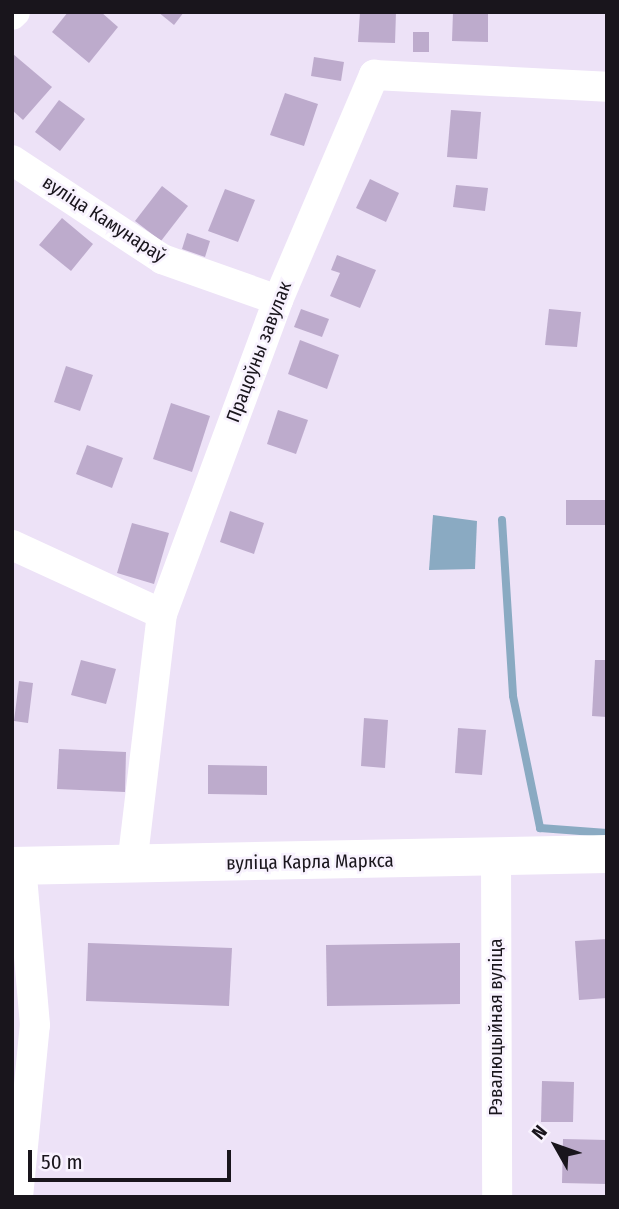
<!DOCTYPE html>
<meta charset="utf-8">
<style>
body{margin:0}
#map{position:relative;width:619px;height:1209px;overflow:hidden;background:#ede2f7;font-family:"Fira Sans Condensed",sans-serif}
div>[style]{position:absolute}
.water>*{inset:0;background:#8aaac2}
.stream>*{height:8px;margin:-4px;padding:0 4px;transform-origin:4px;border-radius:4px;background:#8aaac2}
.building>*{inset:0;background:#bdabcc}
.minor>*{height:30px;margin:-15px;padding:0 15px;transform-origin:15px;border-radius:15px;background:#fff}
.major>*{height:38px;margin:-19px;padding:0 19px;transform-origin:19px;border-radius:19px;background:#fff}
span{translate:-50% -50%;white-space:nowrap;text-align:center;line-height:1.15;-webkit-text-stroke:5px #f8f2fe;paint-order:stroke}
.street-label{font-size:19px;color:#19151c}
.frame{position:absolute;inset:0;border:14px solid #19151c;pointer-events:none}
.north{position:absolute;left:521px;top:1111px;width:70px;height:70px;-webkit-text-stroke:5px #f8f2fe;paint-order:stroke;rotate:310deg;font-size:19px;font-weight:700;line-height:28px;text-align:center;color:#19151c}
.north::after{content:'';display:block;margin:auto;width:24px;height:32px;background:#19151c;clip-path:polygon(50% 0,100% 100%,50% 72%,0 100%)}
.scale{position:absolute;left:28px;top:1150px;width:203px;height:32px;box-sizing:border-box;border:4px solid #19151c;border-top:0;padding-left:9px;font-size:21px;line-height:24px;white-space:nowrap;color:#19151c;-webkit-text-stroke:5px #f8f2fe;paint-order:stroke}
</style>
<div id="map">
<div class="water">
<div style="clip-path:polygon(433px 515px,477px 521px,475px 569px,429px 570px)"></div>
</div>
<div class="stream">
<div style="left:502px;top:520px;width:176px;rotate:86.4deg"></div>
<div style="left:513px;top:696px;width:135px;rotate:78.4deg"></div>
<div style="left:540px;top:828px;width:67px;rotate:4.3deg"></div>
</div>
<div class="building">
<div style="clip-path:polygon(68px 12px,101px 12px,118px 27px,89px 63px,52px 32px)"></div>
<div style="clip-path:polygon(158px 12px,184px 12px,174px 25px)"></div>
<div style="clip-path:polygon(360px 12px,396px 12px,395px 43px,358px 42px)"></div>
<div style="clip-path:polygon(453px 12px,488px 12px,488px 42px,452px 41px)"></div>
<div style="clip-path:polygon(413px 32px,429px 32px,429px 52px,413px 52px)"></div>
<div style="clip-path:polygon(13px 54px,52px 87px,23px 120px,12px 110px)"></div>
<div style="clip-path:polygon(314px 57px,344px 62px,341px 81px,311px 76px)"></div>
<div style="clip-path:polygon(285px 93px,318px 104px,304px 146px,270px 135px)"></div>
<div style="clip-path:polygon(59px 100px,85px 119px,60px 151px,35px 132px)"></div>
<div style="clip-path:polygon(451px 110px,481px 112px,477px 159px,447px 157px)"></div>
<div style="clip-path:polygon(370px 179px,399px 193px,386px 222px,356px 208px)"></div>
<div style="clip-path:polygon(456px 185px,488px 188px,485px 211px,453px 207px)"></div>
<div style="clip-path:polygon(162px 186px,188px 206px,161px 241px,135px 221px)"></div>
<div style="clip-path:polygon(225px 189px,255px 200px,238px 242px,208px 231px)"></div>
<div style="clip-path:polygon(62px 218px,93px 244px,71px 271px,39px 245px)"></div>
<div style="clip-path:polygon(187px 233px,210px 241px,205px 257px,182px 249px)"></div>
<div style="clip-path:polygon(337px 255px,376px 270px,360px 308px,330px 296px,340px 273px,331px 270px)"></div>
<div style="clip-path:polygon(301px 309px,329px 319px,322px 337px,294px 327px)"></div>
<div style="clip-path:polygon(549px 309px,581px 312px,577px 347px,545px 345px)"></div>
<div style="clip-path:polygon(300px 340px,339px 355px,327px 389px,288px 374px)"></div>
<div style="clip-path:polygon(66px 366px,93px 375px,80px 411px,54px 402px)"></div>
<div style="clip-path:polygon(171px 403px,210px 416px,192px 472px,153px 459px)"></div>
<div style="clip-path:polygon(278px 410px,308px 420px,296px 454px,267px 444px)"></div>
<div style="clip-path:polygon(87px 445px,123px 458px,112px 488px,76px 474px)"></div>
<div style="clip-path:polygon(566px 500px,607px 500px,607px 525px,566px 525px)"></div>
<div style="clip-path:polygon(230px 511px,264px 523px,254px 554px,220px 542px)"></div>
<div style="clip-path:polygon(132px 523px,169px 533px,154px 584px,117px 573px)"></div>
<div style="clip-path:polygon(81px 660px,116px 669px,106px 704px,71px 695px)"></div>
<div style="clip-path:polygon(595px 660px,607px 660px,607px 717px,592px 716px)"></div>
<div style="clip-path:polygon(19px 681px,33px 683px,28px 723px,14px 721px)"></div>
<div style="clip-path:polygon(364px 718px,388px 720px,385px 768px,361px 766px)"></div>
<div style="clip-path:polygon(458px 728px,486px 730px,482px 775px,455px 773px)"></div>
<div style="clip-path:polygon(59px 749px,126px 752px,125px 792px,57px 789px)"></div>
<div style="clip-path:polygon(208px 765px,267px 766px,267px 795px,208px 794px)"></div>
<div style="clip-path:polygon(607px 939px,607px 998px,579px 1000px,575px 941px)"></div>
<div style="clip-path:polygon(88px 943px,232px 948px,229px 1006px,86px 1001px)"></div>
<div style="clip-path:polygon(460px 943px,460px 1004px,327px 1006px,326px 945px)"></div>
<div style="clip-path:polygon(542px 1081px,574px 1082px,573px 1122px,541px 1122px)"></div>
<div style="clip-path:polygon(563px 1139px,607px 1140px,607px 1184px,562px 1183px)"></div>
</div>
<div class="minor">
<div style="left:12px;top:15px;width:4px;rotate:-45deg"></div>
<div style="left:12px;top:160px;width:180px;rotate:33.4deg"></div>
<div style="left:162px;top:259px;width:123px;rotate:19.5deg"></div>
<div style="left:12px;top:545px;width:165px;rotate:24.7deg"></div>
<div style="left:496px;top:858px;width:339px;rotate:89.8deg"></div>
<div style="left:132px;top:865px;width:253px;rotate:-83.2deg"></div>
<div style="left:162px;top:614px;width:335px;rotate:-69.7deg"></div>
<div style="left:278px;top:300px;width:245px;rotate:-66.9deg"></div>
<div style="left:374px;top:75px;width:233px;rotate:2.9deg"></div>
<div style="left:18px;top:1197px;width:173px;rotate:-84.4deg"></div>
<div style="left:35px;top:1025px;width:160px;rotate:-95deg"></div>
</div>
<div class="major">
<div style="left:12px;top:866px;width:595px;rotate:-1.16deg"></div>
</div>
<div class="street-label">
<span style="left:104px;top:219px;rotate:33deg">вуліца Камунараў</span>
<span style="left:259px;top:352px;rotate:-69deg">Працоўны завулак</span>
<span style="left:310px;top:862px;rotate:-1deg">вуліца Карла Маркса</span>
<span style="left:496px;top:1027px;rotate:-90deg">Рэвалюцыйная вуліца</span>
</div>
<div class="frame"></div>
<div class="north">N</div>
<div class="scale">50 m</div>
</div>
